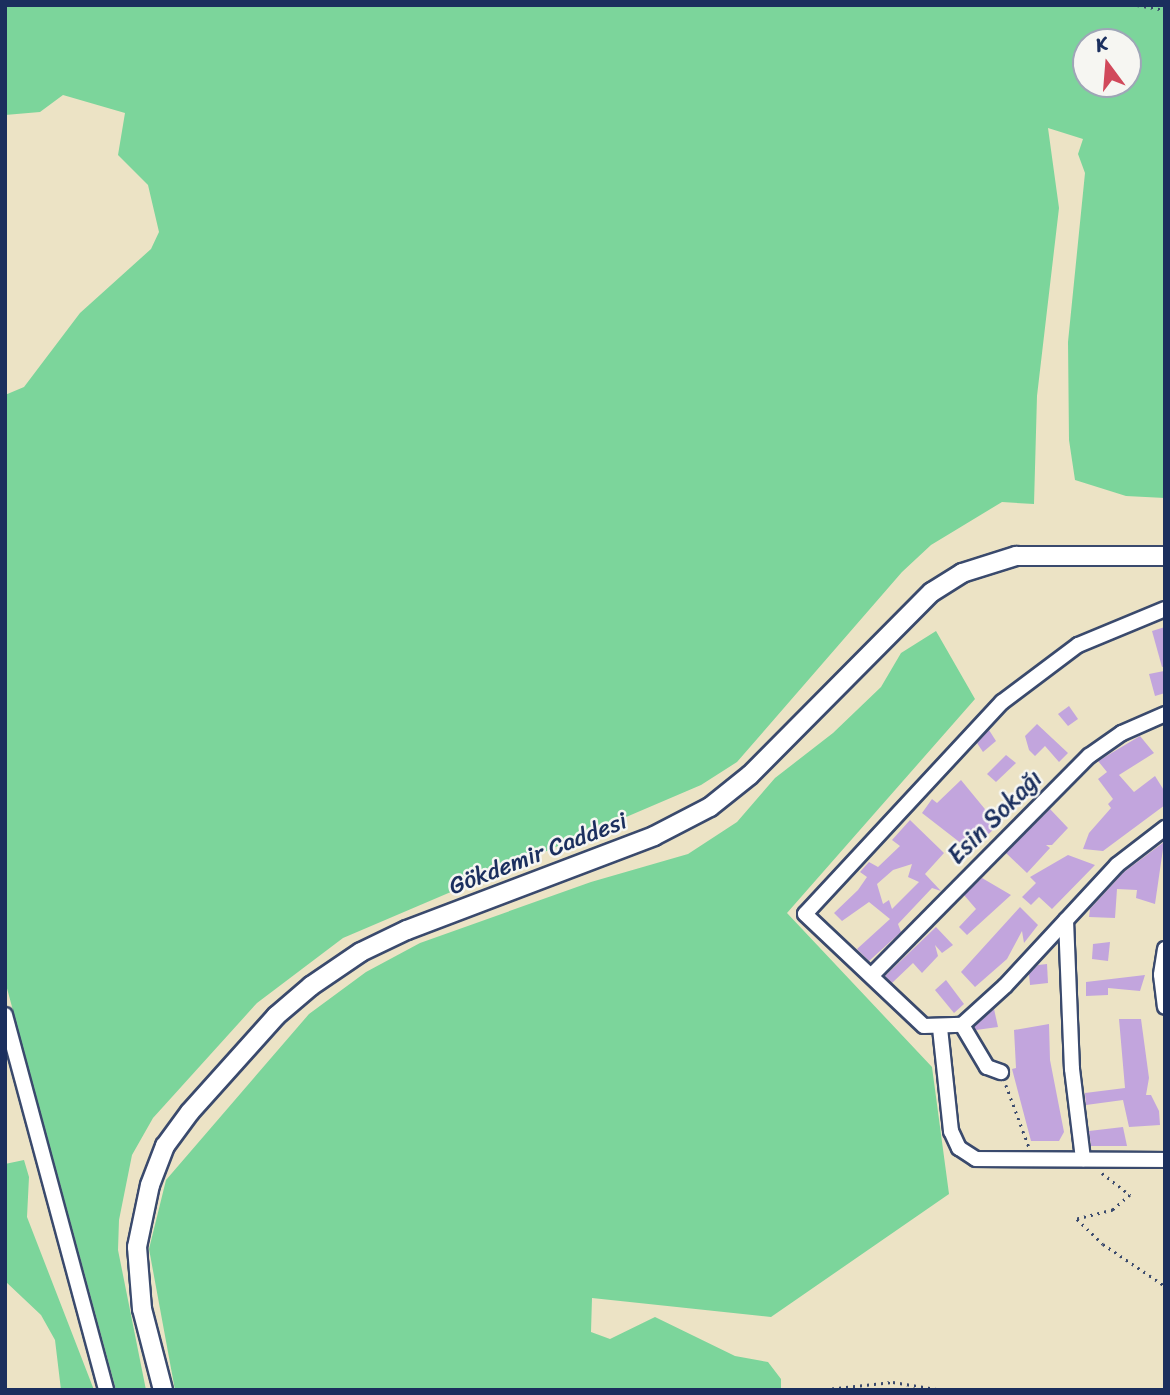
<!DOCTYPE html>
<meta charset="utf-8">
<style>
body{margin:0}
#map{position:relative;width:1170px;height:1395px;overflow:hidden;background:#ece3c5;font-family:Sriracha,sans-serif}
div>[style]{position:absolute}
.green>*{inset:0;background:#7cd59b}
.building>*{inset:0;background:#c2a5dd}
.path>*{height:2.5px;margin-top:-1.25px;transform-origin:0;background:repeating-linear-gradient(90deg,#3a4a6d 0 2px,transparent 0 7px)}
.roads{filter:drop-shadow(2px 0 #3a4a6d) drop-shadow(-2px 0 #3a4a6d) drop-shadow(0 2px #3a4a6d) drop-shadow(0 -2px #3a4a6d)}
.minor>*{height:14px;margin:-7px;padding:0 7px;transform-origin:7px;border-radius:7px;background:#fff}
.major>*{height:18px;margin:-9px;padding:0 9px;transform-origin:9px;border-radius:9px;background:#fff}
span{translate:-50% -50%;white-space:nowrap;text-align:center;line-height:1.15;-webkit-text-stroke:5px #f6f6f2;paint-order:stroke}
.street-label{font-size:24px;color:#1b2f5e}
.frame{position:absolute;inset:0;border:7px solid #1b2f5e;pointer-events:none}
.north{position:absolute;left:1072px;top:28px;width:70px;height:70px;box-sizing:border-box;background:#f6f6f2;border:2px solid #9ea6b7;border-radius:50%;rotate:344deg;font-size:19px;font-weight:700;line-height:28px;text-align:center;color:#1b2f5e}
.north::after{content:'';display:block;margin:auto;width:24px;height:32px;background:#d1495b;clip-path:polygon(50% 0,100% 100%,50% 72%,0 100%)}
</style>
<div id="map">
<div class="green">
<div style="clip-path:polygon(evenodd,5px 5px,1165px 5px,1165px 498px,1126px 496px,1075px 480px,1069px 440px,1068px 342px,1085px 173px,1078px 154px,1083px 139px,1048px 128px,1059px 208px,1037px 396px,1034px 504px,1002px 502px,931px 545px,902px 572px,737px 762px,701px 785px,343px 938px,257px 1003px,153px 1118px,132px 1155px,119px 1220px,118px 1250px,146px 1390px,116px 1390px,5px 981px,5px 395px,24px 387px,80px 313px,151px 249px,159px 232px,148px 185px,118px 155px,125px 113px,63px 95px,40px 112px,5px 115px,5px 5px,1086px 42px,1128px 42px,1128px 84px,1086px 84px,1086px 42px)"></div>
<div style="clip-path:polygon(936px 631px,975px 699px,787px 913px,932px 1067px,949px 1194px,771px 1317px,592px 1298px,591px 1332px,610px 1339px,655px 1317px,735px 1356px,768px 1362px,781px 1379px,781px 1390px,175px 1390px,149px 1249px,166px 1180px,309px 1014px,366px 972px,420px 943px,591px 882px,688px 854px,737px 822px,775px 778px,833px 733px,881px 687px,901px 653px)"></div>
<div style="clip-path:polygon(24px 1160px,29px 1177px,27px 1217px,94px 1390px,61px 1390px,55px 1340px,41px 1315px,5px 1281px,5px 1164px)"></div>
</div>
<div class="building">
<div style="clip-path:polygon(1165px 627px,1165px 666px,1162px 667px,1152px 631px)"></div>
<div style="clip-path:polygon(1164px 671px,1165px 693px,1155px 696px,1149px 674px)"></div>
<div style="clip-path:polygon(1069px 706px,1078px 719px,1068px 726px,1058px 714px)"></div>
<div style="clip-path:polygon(1037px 724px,1068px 753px,1059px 762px,1045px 746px,1035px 756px,1029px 750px,1025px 736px)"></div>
<div style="clip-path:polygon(989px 730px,996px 741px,983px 752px,977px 743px)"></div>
<div style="clip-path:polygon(1140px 736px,1154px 753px,1119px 775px,1134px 792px,1155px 776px,1165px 792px,1165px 805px,1103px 851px,1083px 849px,1089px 833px,1111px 808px,1108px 804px,1113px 799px,1098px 779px,1107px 772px,1098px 761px)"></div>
<div style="clip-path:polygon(1006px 755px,1016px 763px,996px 782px,987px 774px)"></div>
<div style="clip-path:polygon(961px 780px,998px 825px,971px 851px,922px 813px,932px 799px,937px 803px)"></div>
<div style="clip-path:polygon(1050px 809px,1068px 828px,1052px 845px,1046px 845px,1050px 848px,1027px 873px,1006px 853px)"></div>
<div style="clip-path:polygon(evenodd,910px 820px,944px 853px,925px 874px,941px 891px,932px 888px,898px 924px,901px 932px,869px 961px,857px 949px,890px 919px,869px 902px,842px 921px,834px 913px,858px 890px,867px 877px,860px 872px,869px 862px,878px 867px,900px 846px,892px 840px,910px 820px,912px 864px,908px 877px,919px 882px,892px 909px,889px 900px,883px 904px,877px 884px,893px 870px,912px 864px)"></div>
<div style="clip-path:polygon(1164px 842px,1155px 904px,1136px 898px,1137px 890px,1117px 889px,1115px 918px,1089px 917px,1090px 909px,1124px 872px)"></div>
<div style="clip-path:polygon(1068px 855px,1095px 865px,1052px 909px,1039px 897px,1031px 905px,1022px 897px,1036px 883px,1030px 877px)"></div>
<div style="clip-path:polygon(982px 878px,1011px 895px,967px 935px,959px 927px,976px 909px,964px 895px)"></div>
<div style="clip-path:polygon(1020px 907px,1038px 925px,1024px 943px,1022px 931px,1007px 959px,975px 987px,961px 972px)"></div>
<div style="clip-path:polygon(936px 927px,953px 945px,942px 953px,935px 945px,938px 956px,922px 973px,913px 963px,892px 983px,885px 976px)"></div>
<div style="clip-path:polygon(1110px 942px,1108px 961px,1092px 959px,1093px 944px)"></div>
<div style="clip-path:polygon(1047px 964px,1048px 983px,1030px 985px,1029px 974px,1038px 965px)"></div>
<div style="clip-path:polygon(1145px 975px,1140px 991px,1108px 988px,1108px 995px,1086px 996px,1086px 982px)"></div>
<div style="clip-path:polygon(946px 980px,964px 1004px,954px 1013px,935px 990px)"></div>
<div style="clip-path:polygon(994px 1009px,998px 1027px,976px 1030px,974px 1027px)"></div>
<div style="clip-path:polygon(1119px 1019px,1141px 1019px,1149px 1078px,1146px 1095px,1151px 1095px,1159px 1111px,1160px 1125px,1129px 1127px,1123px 1100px,1086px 1105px,1085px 1093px,1125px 1088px)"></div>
<div style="clip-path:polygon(1049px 1024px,1050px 1060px,1064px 1132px,1059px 1141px,1031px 1141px,1012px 1069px,1016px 1068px,1014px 1030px)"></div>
<div style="clip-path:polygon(1123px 1127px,1127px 1146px,1091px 1146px,1089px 1131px)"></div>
</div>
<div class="path">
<div style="left:1137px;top:5px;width:28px;rotate:10deg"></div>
<div style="left:1006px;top:1085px;width:66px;rotate:69.6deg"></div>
<div style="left:1102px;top:1173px;width:36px;rotate:38deg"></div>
<div style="left:1130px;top:1195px;width:23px;rotate:139deg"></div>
<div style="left:1113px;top:1210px;width:37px;rotate:166deg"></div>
<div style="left:1077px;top:1219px;width:36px;rotate:44deg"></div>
<div style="left:1103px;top:1244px;width:75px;rotate:34.1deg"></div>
<div style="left:818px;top:1390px;width:75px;rotate:-6.1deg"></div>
<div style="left:893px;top:1382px;width:50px;rotate:9.3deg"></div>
</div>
<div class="roads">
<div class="minor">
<div style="left:1165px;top:609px;width:94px;rotate:157.5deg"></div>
<div style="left:1078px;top:645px;width:95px;rotate:143.1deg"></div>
<div style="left:1002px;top:702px;width:289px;rotate:132.9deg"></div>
<div style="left:805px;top:914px;width:163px;rotate:43.3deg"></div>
<div style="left:924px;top:1026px;width:38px;rotate:-2deg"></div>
<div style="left:962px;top:1025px;width:58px;rotate:-42.2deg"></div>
<div style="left:1005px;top:986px;width:165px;rotate:-47.2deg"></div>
<div style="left:1117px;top:865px;width:61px;rotate:-37.6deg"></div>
<div style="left:1066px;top:920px;width:149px;rotate:87.7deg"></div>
<div style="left:1072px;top:1069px;width:91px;rotate:83deg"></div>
<div style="left:1165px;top:949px;width:26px;rotate:99deg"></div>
<div style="left:1161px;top:975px;width:32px;rotate:83deg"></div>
<div style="left:873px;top:974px;width:307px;rotate:-45.3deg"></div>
<div style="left:1089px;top:756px;width:40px;rotate:-34.9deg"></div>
<div style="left:1122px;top:733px;width:47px;rotate:-23.8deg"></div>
<div style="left:5px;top:1015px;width:388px;rotate:74.9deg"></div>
<div style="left:962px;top:1025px;width:49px;rotate:59.2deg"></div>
<div style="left:987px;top:1067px;width:15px;rotate:20deg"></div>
<div style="left:940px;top:1028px;width:104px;rotate:83.9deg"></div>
<div style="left:951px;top:1131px;width:19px;rotate:65deg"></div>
<div style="left:959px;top:1148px;width:20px;rotate:33deg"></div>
<div style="left:976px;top:1159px;width:189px;rotate:0.3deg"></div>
</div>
<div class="major">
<div style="left:163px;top:1390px;width:84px;rotate:-104.5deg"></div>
<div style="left:142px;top:1309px;width:62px;rotate:-94.6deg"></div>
<div style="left:137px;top:1247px;width:63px;rotate:-78.2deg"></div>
<div style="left:150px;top:1185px;width:42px;rotate:-69deg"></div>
<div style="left:165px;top:1146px;width:42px;rotate:-53.7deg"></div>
<div style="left:190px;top:1112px;width:129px;rotate:-48.1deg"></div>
<div style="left:276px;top:1016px;width:46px;rotate:-40.6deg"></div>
<div style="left:311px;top:986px;width:60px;rotate:-34.2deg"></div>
<div style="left:361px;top:952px;width:51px;rotate:-25.6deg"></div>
<div style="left:407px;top:930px;width:264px;rotate:-20.8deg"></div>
<div style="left:654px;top:836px;width:63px;rotate:-27.4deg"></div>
<div style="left:710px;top:807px;width:51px;rotate:-38.7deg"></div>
<div style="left:750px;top:775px;width:258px;rotate:-45.2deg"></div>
<div style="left:932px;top:592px;width:36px;rotate:-32deg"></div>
<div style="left:962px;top:573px;width:57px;rotate:-17.5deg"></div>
<div style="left:1016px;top:556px;width:149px"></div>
</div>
</div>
<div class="street-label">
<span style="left:995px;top:817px;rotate:-45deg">Esin Sokağı</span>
<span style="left:538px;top:854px;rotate:-21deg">Gökdemir Caddesi</span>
</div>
<div class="frame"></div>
<div class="north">K</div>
</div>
